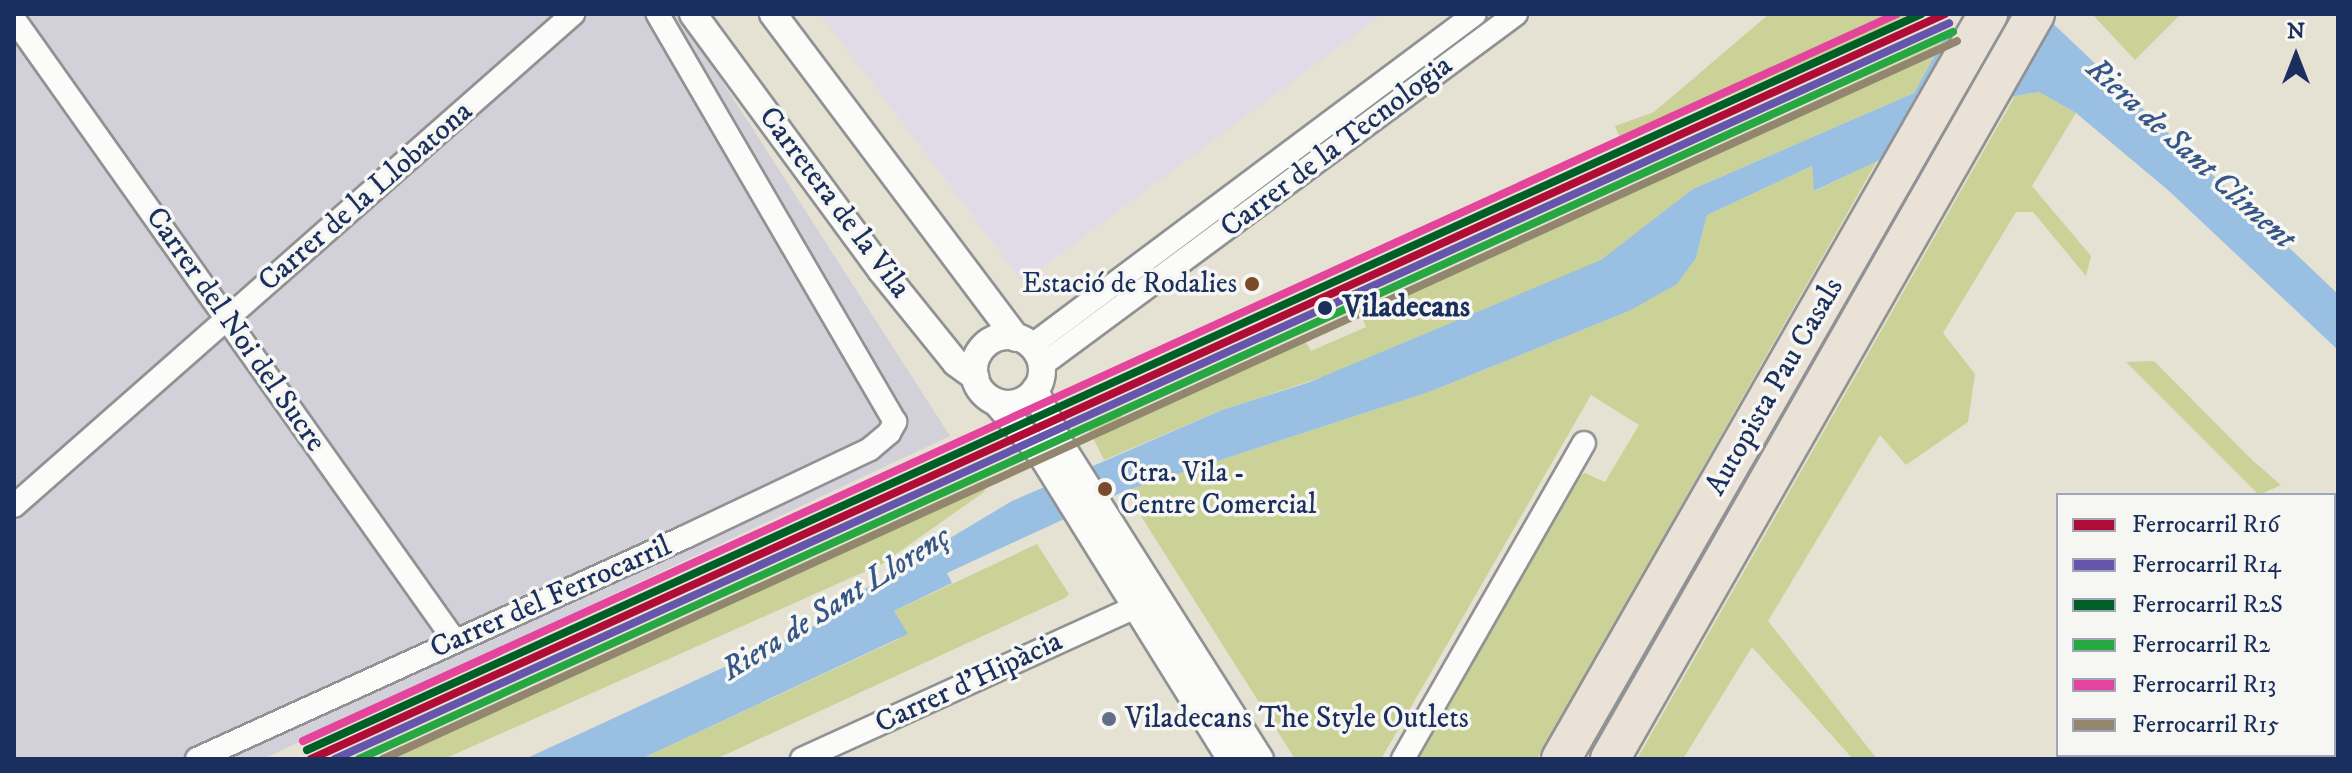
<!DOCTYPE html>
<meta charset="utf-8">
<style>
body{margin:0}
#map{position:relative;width:2352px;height:773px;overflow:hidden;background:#e5e2d4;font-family:"IM FELL DW Pica",serif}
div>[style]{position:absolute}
.built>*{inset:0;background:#e0dbe7}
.industrial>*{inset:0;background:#d2d0d8}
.green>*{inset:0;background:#cbd298}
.water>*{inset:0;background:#99c0e3}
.roads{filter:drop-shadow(2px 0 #909293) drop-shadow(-2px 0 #909293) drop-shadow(0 2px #909293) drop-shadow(0 -2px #909293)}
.minor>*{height:22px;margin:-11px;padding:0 11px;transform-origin:11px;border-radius:11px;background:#fbfbf9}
.tertiary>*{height:26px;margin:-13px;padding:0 13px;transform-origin:13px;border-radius:13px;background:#fbfbf9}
.tertiary>.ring{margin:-13px;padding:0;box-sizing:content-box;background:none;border:26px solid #fbfbf9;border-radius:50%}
.motorway>*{height:38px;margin:-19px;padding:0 19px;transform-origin:19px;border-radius:19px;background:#eae2d7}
.rail-1>*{height:8px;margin:-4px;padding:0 4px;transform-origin:4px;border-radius:4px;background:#af0d38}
.rail-2>*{height:8px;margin:-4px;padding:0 4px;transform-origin:4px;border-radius:4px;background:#6556ac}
.rail-3>*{height:8px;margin:-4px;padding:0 4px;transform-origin:4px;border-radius:4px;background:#005f27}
.rail-4>*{height:8px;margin:-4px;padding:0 4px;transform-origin:4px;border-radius:4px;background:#26a741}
.rail-5>*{height:8px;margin:-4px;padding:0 4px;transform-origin:4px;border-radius:4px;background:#e5449c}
.rail-6>*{height:8px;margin:-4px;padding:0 4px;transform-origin:4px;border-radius:4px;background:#93866e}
.dots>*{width:22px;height:22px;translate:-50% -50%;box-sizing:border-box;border:4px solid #f6f6f2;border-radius:50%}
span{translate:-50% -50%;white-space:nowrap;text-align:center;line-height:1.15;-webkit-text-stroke:7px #f6f6f2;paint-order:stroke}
.bus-label{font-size:28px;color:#1b2f5e}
.right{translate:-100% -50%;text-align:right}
.left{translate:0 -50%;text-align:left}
.street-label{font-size:30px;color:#1b2f5e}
.stop-label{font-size:30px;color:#1b2f5e;font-weight:700}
.poi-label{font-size:30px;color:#1b2f5e}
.water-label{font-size:32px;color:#375688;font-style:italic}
.frame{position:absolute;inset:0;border:16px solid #1b2f5e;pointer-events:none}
.legend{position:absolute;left:2056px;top:493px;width:280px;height:264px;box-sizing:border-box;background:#f6f6f2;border:2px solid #9ea6b7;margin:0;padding:10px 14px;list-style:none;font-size:24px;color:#1b2f5e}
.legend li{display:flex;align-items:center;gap:16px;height:40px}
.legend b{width:40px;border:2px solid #9ea6b7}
.north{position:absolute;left:2256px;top:16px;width:80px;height:80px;-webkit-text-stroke:6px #f6f6f2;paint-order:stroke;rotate:0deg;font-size:22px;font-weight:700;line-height:32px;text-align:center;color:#1b2f5e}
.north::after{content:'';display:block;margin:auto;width:28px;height:36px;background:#1b2f5e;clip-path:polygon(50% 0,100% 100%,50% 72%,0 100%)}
</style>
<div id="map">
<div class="built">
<div style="clip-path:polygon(820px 14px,1381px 14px,1382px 15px,1023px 282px)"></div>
</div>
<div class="industrial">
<div style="clip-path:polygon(14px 14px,679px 14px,950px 436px,263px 759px,14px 759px)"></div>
</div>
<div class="green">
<div style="clip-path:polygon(1769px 14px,1914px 14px,1622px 143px,1615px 126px,1654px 112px)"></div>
<div style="clip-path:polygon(2092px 14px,2181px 14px,2135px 60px)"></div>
<div style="clip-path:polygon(1942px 42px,1914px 93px,1693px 189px,1623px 262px,1452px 335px,1222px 410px,1104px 460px,1088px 428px,1121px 414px,1123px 418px,1303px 338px,1311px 351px,1366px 327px,1360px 312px)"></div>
<div style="clip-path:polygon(2039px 92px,2076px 113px,2032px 186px,2091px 256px,2086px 276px,2033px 212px,2016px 212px,1943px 333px,1975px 374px,1968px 422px,1906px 465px,1880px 435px,1768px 621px,1877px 759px,1853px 759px,1752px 647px,1683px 759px,1637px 759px,2015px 96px)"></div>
<div style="clip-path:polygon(1877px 161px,1537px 759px,1416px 759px,1572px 481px,1585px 473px,1605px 482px,1639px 425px,1591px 395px,1381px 759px,1295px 759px,1125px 491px,1429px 392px,1629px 311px,1696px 258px,1707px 215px,1812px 166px,1815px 191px)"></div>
<div style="clip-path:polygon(2154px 361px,2252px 460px,2281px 485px,2259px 495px,2126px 362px)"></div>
<div style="clip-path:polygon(990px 477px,984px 492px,882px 564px,444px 759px,375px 759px)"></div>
<div style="clip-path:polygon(1037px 544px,1069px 594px,1065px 598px,716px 759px,641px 759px,899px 639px,886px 615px)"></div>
</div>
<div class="water">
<div style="clip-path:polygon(1975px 14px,2043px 14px,2338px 294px,2338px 350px,2169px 191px,2076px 113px,2039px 92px,2015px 96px,1814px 191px,1812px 166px,1707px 215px,1696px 258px,1677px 284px,1629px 311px,1429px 392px,1125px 491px,947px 573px,952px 583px,894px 611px,908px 634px,641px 759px,525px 759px,822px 622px,823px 614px,1012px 501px,1222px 410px,1310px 382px,1601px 260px,1693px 189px,1914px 93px,1942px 42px)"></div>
</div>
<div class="roads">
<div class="minor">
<div style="left:14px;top:19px;width:762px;rotate:54.66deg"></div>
<div style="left:1031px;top:346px;width:554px;rotate:-36.79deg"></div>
<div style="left:1042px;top:365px;width:590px;rotate:-36.52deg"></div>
<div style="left:14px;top:506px;width:745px;rotate:-41.35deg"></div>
<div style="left:197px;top:759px;width:536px;rotate:-24.46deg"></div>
<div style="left:685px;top:537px;width:205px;rotate:-25.4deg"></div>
<div style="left:870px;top:449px;width:25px;rotate:-40deg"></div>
<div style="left:889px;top:433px;width:13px;rotate:-61deg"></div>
<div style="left:895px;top:422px;width:472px;rotate:-120.2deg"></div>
<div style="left:802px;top:759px;width:367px;rotate:-24.5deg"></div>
<div style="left:1403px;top:759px;width:364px;rotate:-60.2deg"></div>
</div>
<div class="tertiary">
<div style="left:693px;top:14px;width:318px;rotate:53.7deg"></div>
<div style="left:881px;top:270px;width:119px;rotate:51.1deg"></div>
<div style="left:956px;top:363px;width:24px;rotate:36deg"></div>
<div style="left:773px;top:14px;width:405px;rotate:53.1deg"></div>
<div class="ring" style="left:974px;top:336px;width:42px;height:42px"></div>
<div style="left:1035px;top:390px;width:56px;rotate:65.7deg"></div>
<div style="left:1058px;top:441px;width:377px;rotate:57.6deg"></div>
<div style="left:996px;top:402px;width:69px;rotate:49.1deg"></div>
<div style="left:1041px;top:454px;width:359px;rotate:58.1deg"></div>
</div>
<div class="motorway">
<div style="left:1561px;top:759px;width:859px;rotate:-60.18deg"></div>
<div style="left:1610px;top:759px;width:858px;rotate:-60.3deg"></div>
</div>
</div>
<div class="rail-1">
<div style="left:311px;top:759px;width:1796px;rotate:-24.51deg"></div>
</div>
<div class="rail-2">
<div style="left:335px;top:759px;width:1774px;rotate:-24.51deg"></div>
</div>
<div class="rail-3">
<div style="left:307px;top:750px;width:1774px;rotate:-24.51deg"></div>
</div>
<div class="rail-4">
<div style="left:359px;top:759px;width:1752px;rotate:-24.52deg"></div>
</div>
<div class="rail-5">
<div style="left:303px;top:741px;width:1752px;rotate:-24.52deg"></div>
</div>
<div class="rail-6">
<div style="left:383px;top:759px;width:1730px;rotate:-24.52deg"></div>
</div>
<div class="dots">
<div style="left:1252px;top:284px;background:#7a4b2a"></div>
<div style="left:1325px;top:308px;background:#1b2f5e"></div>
<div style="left:1105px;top:489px;background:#7a4b2a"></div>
<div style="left:1109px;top:719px;background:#626e87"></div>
</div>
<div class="bus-label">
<span class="right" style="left:1237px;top:284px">Estació de Rodalies</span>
<span class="left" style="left:1120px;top:489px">Ctra. Vila -<br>Centre Comercial</span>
</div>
<div class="street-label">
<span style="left:1337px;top:147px;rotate:-37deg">Carrer de la Tecnologia</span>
<span style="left:366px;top:197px;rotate:-41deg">Carrer de la Llobatona</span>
<span style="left:834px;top:203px;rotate:53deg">Carretera de la Vila</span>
<span style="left:235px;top:330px;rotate:55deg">Carrer del Noi del Sucre</span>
<span style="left:1775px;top:387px;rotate:-60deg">Autopista Pau Casals</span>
<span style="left:551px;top:598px;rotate:-24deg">Carrer del Ferrocarril</span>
<span style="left:969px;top:683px;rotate:-25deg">Carrer d'Hipàcia</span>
</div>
<div class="stop-label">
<span class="left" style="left:1343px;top:308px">Viladecans</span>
</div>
<div class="poi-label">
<span class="left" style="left:1125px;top:719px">Viladecans The Style Outlets</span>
</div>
<div class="water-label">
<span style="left:2190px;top:154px;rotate:42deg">Riera de Sant Climent</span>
<span style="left:836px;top:604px;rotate:-32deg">Riera de Sant Llorenç</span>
</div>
<div class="frame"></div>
<ul class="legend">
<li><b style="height:10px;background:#af0d38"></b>Ferrocarril R16</li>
<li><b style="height:10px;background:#6556ac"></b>Ferrocarril R14</li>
<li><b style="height:10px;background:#005f27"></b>Ferrocarril R2S</li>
<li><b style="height:10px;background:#26a741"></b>Ferrocarril R2</li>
<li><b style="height:10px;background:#e5449c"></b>Ferrocarril R13</li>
<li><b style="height:10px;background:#93866e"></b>Ferrocarril R15</li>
</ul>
<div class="north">N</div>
</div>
